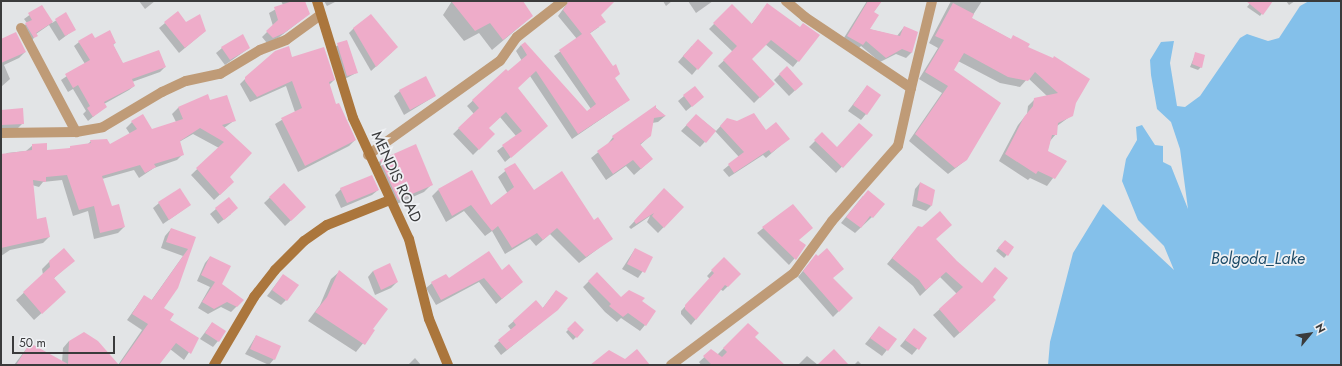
<!DOCTYPE html>
<style>
body{margin:0}
#map{position:relative;width:1342px;height:366px;overflow:hidden;background:#e2e4e6;font-family:Jost,sans-serif}
div>[style]{position:absolute}
.water>*{inset:0;background:#84c0ea}
.shadow>*{inset:0;background:#0003}
.building>*{inset:0;background:#eeacc9}
.street>*{height:10px;margin:-5px;padding:0 5px;transform-origin:5px;border-radius:5px;background:#bf9b77}
.secondary>*{height:10px;margin:-5px;padding:0 5px;transform-origin:5px;border-radius:5px;background:#ab763c}
span{translate:-50% -50%;white-space:nowrap;text-align:center;line-height:1.15;-webkit-text-stroke:3.5px #eff1f4;paint-order:stroke}
.street-label{font-size:15px;color:#3a3b3c}
.water-label{font-size:16px;color:#1e4c69;font-style:italic}
.frame{position:absolute;inset:0;border:2px solid #3a3b3c;pointer-events:none}
.north{position:absolute;left:1290px;top:314px;width:40px;height:40px;-webkit-text-stroke:3px #eff1f4;paint-order:stroke;rotate:61deg;font-size:11px;font-weight:700;line-height:16px;text-align:center;color:#3a3b3c}
.north::after{content:'';display:block;margin:auto;width:14px;height:18px;background:#3a3b3c;clip-path:polygon(50% 0,100% 100%,50% 72%,0 100%)}
.scale{position:absolute;left:12px;top:336px;width:103px;height:18px;box-sizing:border-box;border:2px solid #3a3b3c;border-top:0;padding-left:5px;font-size:12px;line-height:14px;white-space:nowrap;color:#3a3b3c;-webkit-text-stroke:3px #eff1f4;paint-order:stroke}
</style>
<div id="map">
<div class="water">
<div style="clip-path:polygon(1309px 1px,1341px 1px,1341px 365px,1048px 365px,1050px 342px,1073px 253px,1103px 204px,1174px 270px,1164px 246px,1138px 220px,1122px 181px,1126px 159px,1137px 140px,1136px 127px,1142px 125px,1155px 145px,1163px 146px,1163px 162px,1171px 166px,1188px 209px,1180px 149px,1171px 122px,1157px 109px,1151px 75px,1150px 60px,1161px 42px,1174px 41px,1170px 63px,1177px 106px,1185px 107px,1200px 96px,1240px 38px,1247px 34px,1268px 41px,1279px 38px,1300px 6px)"></div>
</div>
<div class="shadow">
<div style="clip-path:polygon(139px 1px,155px 1px,145px 9px)"></div>
<div style="clip-path:polygon(281px 1px,304px 1px,309px 14px,278px 38px,267px 43px,262px 37px,273px 26px,269px 13px,283px 5px)"></div>
<div style="clip-path:polygon(324px 1px,337px 1px,327px 6px)"></div>
<div style="clip-path:polygon(452px 1px,522px 1px,532px 16px,492px 50px,479px 33px,464px 41px,443px 15px)"></div>
<div style="clip-path:polygon(569px 1px,614px 1px,599px 15px,599px 27px,589px 34px,613px 67px,614px 79px,629px 100px,572px 139px,530px 76px,516px 88px,547px 126px,505px 162px,497px 151px,516px 136px,500px 117px,488px 128px,494px 134px,473px 155px,453px 134px,474px 114px,467px 106px,506px 70px,508px 73px,522px 61px,516px 51px,521px 45px,587px 113px,591px 109px,554px 56px,577px 39px,558px 16px)"></div>
<div style="clip-path:polygon(663px 1px,672px 1px,666px 6px)"></div>
<div style="clip-path:polygon(688px 1px,713px 1px,696px 13px)"></div>
<div style="clip-path:polygon(867px 1px,881px 1px,873px 13px,869px 29px,897px 36px,904px 27px,917px 33px,911px 53px,906px 58px,896px 54px,880px 62px,861px 46px,857px 50px,842px 41px)"></div>
<div style="clip-path:polygon(951px 1px,982px 1px,971px 18px,1027px 48px,1075px 102px,1072px 115px,1057px 126px,1056px 134px,1050px 141px,1047px 152px,1066px 161px,1047px 186px,1030px 178px,1028px 180px,999px 161px,1018px 125px,1027px 114px,1028px 106px,1035px 99px,1047px 96px,1028px 78px,1020px 87px,1000px 83px,958px 61px,952px 70px,966px 160px,948px 174px,909px 141px,942px 93px,919px 79px,938px 48px,929px 43px)"></div>
<div style="clip-path:polygon(1252px 1px,1272px 1px,1260px 16px,1247px 7px)"></div>
<div style="clip-path:polygon(1286px 1px,1295px 1px,1289px 5px)"></div>
<div style="clip-path:polygon(767px 5px,800px 28px,798px 61px,793px 67px,765px 44px,750px 59px,773px 84px,754px 103px,718px 66px,733px 52px,709px 29px,732px 6px,751px 25px)"></div>
<div style="clip-path:polygon(42px 6px,52px 23px,66px 14px,75px 29px,59px 41px,49px 25px,36px 34px,32px 41px,21px 29px,27px 23px,24px 19px)"></div>
<div style="clip-path:polygon(165px 23px,205px 31px,179px 53px,159px 28px)"></div>
<div style="clip-path:polygon(354px 28px,392px 52px,371px 71px,349px 33px)"></div>
<div style="clip-path:polygon(95px 39px,115px 43px,113px 45px,123px 64px,165px 67px,160px 72px,132px 82px,134px 86px,129px 90px,104px 104px,106px 106px,88px 121px,83px 114px,86px 111px,73px 89px,68px 92px,61px 80px,85px 64px,74px 46px,79px 42px)"></div>
<div style="clip-path:polygon(1px 40px,25px 52px,19px 58px,4px 65px,10px 79px,1px 87px)"></div>
<div style="clip-path:polygon(346px 41px,356px 73px,343px 80px,333px 48px)"></div>
<div style="clip-path:polygon(692px 46px,697px 69px,692px 75px,678px 62px)"></div>
<div style="clip-path:polygon(222px 48px,249px 48px,225px 65px,216px 53px)"></div>
<div style="clip-path:polygon(1196px 53px,1201px 67px,1198px 70px,1190px 67px)"></div>
<div style="clip-path:polygon(787px 67px,802px 84px,789px 96px,774px 80px)"></div>
<div style="clip-path:polygon(246px 78px,334px 80px,329px 85px,335px 106px,355px 140px,349px 146px,298px 172px,275px 124px,295px 112px,286px 86px,250px 102px,240px 84px)"></div>
<div style="clip-path:polygon(867px 86px,866px 114px,861px 120px,848px 111px)"></div>
<div style="clip-path:polygon(400px 91px,435px 96px,404px 115px,394px 96px)"></div>
<div style="clip-path:polygon(208px 96px,210px 102px,235px 120px,224px 128px,227px 188px,214px 200px,191px 175px,219px 148px,193px 134px,179px 142px,183px 154px,177px 160px,154px 168px,139px 178px,134px 170px,102px 179px,111px 207px,124px 227px,118px 233px,94px 239px,88px 211px,73px 216px,62px 180px,43px 182px,39px 187px,32px 185px,36px 220px,49px 237px,43px 243px,10px 250px,1px 256px,1px 159px,7px 153px,26px 151px,33px 145px,46px 151px,68px 149px,87px 145px,91px 141px,109px 146px,130px 134px,126px 128px,132px 122px,152px 130px,176px 122px,172px 114px,178px 108px)"></div>
<div style="clip-path:polygon(684px 96px,703px 97px,686px 111px,678px 101px)"></div>
<div style="clip-path:polygon(655px 107px,665px 116px,658px 122px,652px 123px,650px 136px,640px 145px,652px 159px,634px 175px,626px 166px,606px 180px,591px 158px,607px 145px,613px 137px)"></div>
<div style="clip-path:polygon(1px 111px,23px 123px,17px 129px,1px 130px)"></div>
<div style="clip-path:polygon(754px 114px,766px 132px,776px 124px,788px 139px,766px 158px,763px 155px,729px 177px,723px 170px,739px 157px,715px 131px,700px 147px,681px 131px,696px 115px,716px 131px,727px 119px,737px 122px)"></div>
<div style="clip-path:polygon(822px 134px,837px 149px,871px 135px,836px 173px,809px 147px)"></div>
<div style="clip-path:polygon(415px 146px,432px 184px,424px 192px,390px 207px,372px 169px,380px 161px)"></div>
<div style="clip-path:polygon(514px 164px,534px 191px,593px 221px,611px 239px,579px 263px,550px 234px,536px 246px,530px 239px,505px 254px,492px 231px,485px 236px,464px 211px,446px 222px,432px 196px,438px 190px,490px 207px,508px 194px,498px 177px)"></div>
<div style="clip-path:polygon(920px 183px,931px 206px,926px 211px,912px 206px,915px 189px)"></div>
<div style="clip-path:polygon(284px 184px,305px 207px,285px 226px,264px 203px)"></div>
<div style="clip-path:polygon(341px 189px,378px 190px,372px 195px,341px 208px,335px 195px)"></div>
<div style="clip-path:polygon(659px 195px,683px 207px,658px 233px,647px 222px,650px 216px,631px 229px,629px 227px)"></div>
<div style="clip-path:polygon(863px 196px,872px 217px,855px 233px,841px 223px)"></div>
<div style="clip-path:polygon(159px 203px,190px 205px,163px 224px,153px 208px)"></div>
<div style="clip-path:polygon(793px 205px,798px 240px,805px 246px,789px 265px,757px 233px)"></div>
<div style="clip-path:polygon(216px 209px,231px 214px,218px 224px,210px 214px)"></div>
<div style="clip-path:polygon(918px 227px,935px 239px,991px 297px,989px 306px,954px 338px,933px 315px,957px 294px,940px 277px,920px 296px,913px 286px,887px 264px)"></div>
<div style="clip-path:polygon(171px 229px,194px 237px,163px 308px,168px 320px,198px 338px,184px 360px,170px 349px,158px 365px,118px 365px,142px 330px,127px 320px,144px 296px,151px 301px,183px 256px,161px 248px,165px 236px)"></div>
<div style="clip-path:polygon(1002px 244px,1013px 248px,1004px 258px,996px 251px)"></div>
<div style="clip-path:polygon(635px 249px,652px 258px,638px 278px,622px 269px)"></div>
<div style="clip-path:polygon(816px 255px,832px 278px,852px 298px,833px 317px,798px 277px)"></div>
<div style="clip-path:polygon(210px 257px,221px 284px,237px 306px,231px 312px,221px 307px,208px 314px,198px 308px,210px 287px,197px 281px,205px 263px)"></div>
<div style="clip-path:polygon(724px 258px,740px 274px,723px 291px,720px 289px,691px 325px,681px 314px,681px 311px,710px 279px,707px 276px)"></div>
<div style="clip-path:polygon(73px 261px,53px 279px,57px 299px,34px 320px,16px 300px,43px 275px,42px 269px,49px 262px)"></div>
<div style="clip-path:polygon(373px 271px,397px 282px,391px 288px,375px 295px,368px 277px)"></div>
<div style="clip-path:polygon(339px 272px,373px 331px,356px 352px,308px 321px,320px 305px,331px 279px)"></div>
<div style="clip-path:polygon(502px 272px,516px 287px,496px 304px,479px 282px,436px 305px,426px 288px,432px 283px)"></div>
<div style="clip-path:polygon(597px 273px,621px 298px,640px 301px,645px 325px,640px 331px,621px 318px,617px 322px,605px 312px,583px 287px)"></div>
<div style="clip-path:polygon(283px 275px,286px 300px,281px 305px,267px 296px)"></div>
<div style="clip-path:polygon(556px 291px,558px 309px,501px 355px,494px 346px,511px 330px,508px 326px,536px 302px,542px 309px)"></div>
<div style="clip-path:polygon(212px 323px,218px 341px,213px 347px,200px 339px)"></div>
<div style="clip-path:polygon(575px 323px,583px 330px,573px 340px,566px 332px)"></div>
<div style="clip-path:polygon(748px 324px,753px 337px,784px 365px,701px 365px,699px 362px,711px 351px,717px 355px)"></div>
<div style="clip-path:polygon(879px 327px,895px 340px,882px 356px,865px 344px)"></div>
<div style="clip-path:polygon(914px 329px,926px 338px,912px 355px,900px 346px)"></div>
<div style="clip-path:polygon(256px 336px,274px 359px,269px 365px,245px 354px)"></div>
<div style="clip-path:polygon(69px 341px,117px 365px,14px 365px,30px 344px,62px 362px,63px 348px)"></div>
<div style="clip-path:polygon(807px 356px,818px 365px,798px 365px)"></div>
<div style="clip-path:polygon(415px 358px,421px 365px,408px 365px)"></div>
<div style="clip-path:polygon(858px 361px,862px 365px,854px 365px)"></div>
</div>
<div class="building">
<div style="clip-path:polygon(293px 1px,305px 1px,310px 14px,284px 33px,273px 38px,266px 31px,278px 20px,274px 7px)"></div>
<div style="clip-path:polygon(451px 1px,523px 1px,533px 16px,503px 40px,490px 23px,475px 31px)"></div>
<div style="clip-path:polygon(569px 1px,615px 1px,601px 15px,606px 22px,590px 33px,613px 66px,616px 64px,620px 74px,615px 78px,630px 100px,578px 134px,536px 71px,518px 88px,548px 126px,511px 158px,502px 145px,522px 131px,506px 112px,489px 128px,495px 134px,479px 150px,458px 128px,479px 108px,472px 100px,506px 69px,508px 71px,527px 55px,521px 45px,525px 42px,587px 111px,596px 104px,559px 50px,582px 34px,563px 10px)"></div>
<div style="clip-path:polygon(868px 1px,882px 1px,874px 12px,879px 15px,870px 29px,900px 36px,904px 26px,918px 32px,912px 53px,902px 49px,886px 58px,866px 41px,863px 45px,847px 36px)"></div>
<div style="clip-path:polygon(1246px 1px,1273px 1px,1263px 15px)"></div>
<div style="clip-path:polygon(767px 3px,800px 27px,803px 23px,820px 35px,799px 62px,771px 40px,752px 59px,775px 84px,760px 98px,723px 60px,737px 46px,713px 23px,732px 4px,752px 24px)"></div>
<div style="clip-path:polygon(953px 3px,974px 14px,972px 18px,1011px 39px,1013px 35px,1030px 44px,1028px 47px,1053px 58px,1054px 56px,1090px 79px,1076px 103px,1073px 116px,1058px 123px,1057px 135px,1052px 135px,1048px 151px,1067px 161px,1055px 179px,1038px 171px,1036px 174px,1005px 154px,1024px 117px,1033px 106px,1034px 98px,1058px 93px,1035px 72px,1028px 81px,1008px 77px,964px 53px,954px 70px,1001px 103px,967px 160px,955px 168px,915px 134px,948px 86px,925px 72px,944px 40px,935px 36px)"></div>
<div style="clip-path:polygon(42px 5px,53px 22px,36px 33px,38px 36px,34px 38px,25px 23px,32px 20px,28px 13px)"></div>
<div style="clip-path:polygon(178px 11px,186px 22px,200px 14px,206px 31px,185px 48px,164px 22px)"></div>
<div style="clip-path:polygon(66px 12px,76px 30px,65px 36px,55px 19px)"></div>
<div style="clip-path:polygon(371px 14px,398px 47px,376px 67px,353px 28px)"></div>
<div style="clip-path:polygon(110px 30px,116px 43px,113px 44px,123px 63px,159px 50px,166px 67px,132px 79px,135px 86px,104px 102px,107px 107px,93px 117px,87px 108px,90px 106px,78px 85px,73px 88px,65px 74px,90px 60px,78px 41px,92px 33px,95px 38px)"></div>
<div style="clip-path:polygon(16px 32px,26px 52px,1px 63px,1px 39px)"></div>
<div style="clip-path:polygon(243px 34px,250px 48px,230px 60px,221px 47px)"></div>
<div style="clip-path:polygon(698px 39px,713px 53px,698px 70px,683px 56px)"></div>
<div style="clip-path:polygon(347px 40px,358px 73px,347px 76px,337px 43px)"></div>
<div style="clip-path:polygon(289px 46px,292px 57px,324px 47px,335px 80px,329px 82px,336px 104px,339px 103px,356px 140px,305px 166px,281px 118px,302px 108px,292px 81px,257px 97px,245px 81px,245px 77px,275px 51px)"></div>
<div style="clip-path:polygon(1195px 52px,1205px 55px,1202px 68px,1192px 64px)"></div>
<div style="clip-path:polygon(787px 66px,803px 84px,795px 91px,779px 74px)"></div>
<div style="clip-path:polygon(426px 76px,436px 96px,410px 110px,399px 90px)"></div>
<div style="clip-path:polygon(867px 85px,881px 95px,867px 115px,853px 105px)"></div>
<div style="clip-path:polygon(695px 86px,704px 97px,692px 107px,683px 95px)"></div>
<div style="clip-path:polygon(208px 94px,210px 100px,227px 95px,236px 121px,222px 125px,252px 153px,230px 177px,234px 182px,220px 195px,196px 168px,224px 142px,200px 128px,180px 141px,184px 155px,154px 164px,156px 167px,145px 173px,140px 165px,102px 176px,112px 206px,119px 204px,125px 227px,100px 233px,94px 206px,79px 210px,67px 175px,46px 177px,46px 182px,33px 180px,37px 219px,46px 217px,50px 237px,1px 248px,1px 154px,32px 150px,32px 144px,47px 143px,47px 150px,70px 148px,70px 146px,91px 143px,90px 140px,107px 139px,110px 144px,137px 129px,131px 121px,143px 114px,152px 129px,183px 119px,178px 107px)"></div>
<div style="clip-path:polygon(656px 105px,656px 108px,666px 116px,654px 118px,651px 136px,640px 144px,653px 159px,641px 169px,633px 160px,613px 174px,597px 151px,614px 139px,612px 136px)"></div>
<div style="clip-path:polygon(23px 108px,24px 124px,1px 125px,1px 110px)"></div>
<div style="clip-path:polygon(754px 113px,766px 130px,776px 122px,790px 139px,771px 153px,769px 150px,734px 173px,728px 164px,744px 152px,720px 126px,727px 118px,737px 121px)"></div>
<div style="clip-path:polygon(696px 114px,716px 131px,706px 143px,686px 125px)"></div>
<div style="clip-path:polygon(859px 123px,873px 135px,843px 168px,814px 140px,822px 132px,837px 147px)"></div>
<div style="clip-path:polygon(416px 144px,433px 185px,398px 200px,380px 160px)"></div>
<div style="clip-path:polygon(515px 163px,534px 190px,562px 171px,594px 220px,598px 217px,613px 239px,586px 257px,557px 228px,543px 240px,537px 233px,512px 248px,498px 226px,492px 231px,471px 205px,452px 216px,438px 189px,472px 170px,491px 205px,514px 187px,504px 169px)"></div>
<div style="clip-path:polygon(372px 175px,379px 190px,347px 203px,340px 188px)"></div>
<div style="clip-path:polygon(920px 182px,935px 190px,932px 206px,917px 200px)"></div>
<div style="clip-path:polygon(284px 183px,306px 207px,291px 221px,269px 197px)"></div>
<div style="clip-path:polygon(180px 188px,191px 205px,169px 220px,158px 202px)"></div>
<div style="clip-path:polygon(664px 188px,684px 207px,664px 228px,652px 216px,654px 213px,636px 224px,634px 221px)"></div>
<div style="clip-path:polygon(868px 190px,885px 204px,873px 218px,870px 216px,861px 228px,846px 217px)"></div>
<div style="clip-path:polygon(229px 197px,238px 208px,224px 220px,215px 208px)"></div>
<div style="clip-path:polygon(793px 204px,813px 228px,799px 240px,806px 245px,796px 260px,762px 227px)"></div>
<div style="clip-path:polygon(940px 211px,952px 225px,936px 239px,957px 261px,982px 283px,995px 267px,1008px 278px,993px 297px,996px 300px,960px 333px,939px 309px,963px 287px,946px 272px,926px 290px,919px 280px,892px 258px,918px 226px,922px 227px)"></div>
<div style="clip-path:polygon(171px 228px,196px 237px,178px 288px,164px 308px,174px 314px,170px 320px,199px 338px,191px 354px,176px 343px,159px 365px,119px 365px,148px 324px,132px 314px,144px 295px,152px 300px,188px 249px,166px 242px)"></div>
<div style="clip-path:polygon(1005px 240px,1014px 247px,1008px 256px,998px 248px)"></div>
<div style="clip-path:polygon(64px 248px,75px 261px,54px 278px,66px 292px,42px 314px,23px 292px,50px 267px,49px 261px)"></div>
<div style="clip-path:polygon(635px 248px,653px 257px,645px 273px,627px 264px)"></div>
<div style="clip-path:polygon(827px 248px,844px 269px,833px 278px,853px 298px,839px 312px,803px 271px,816px 254px,818px 256px)"></div>
<div style="clip-path:polygon(489px 251px,502px 270px,509px 264px,523px 282px,502px 299px,484px 278px,441px 300px,431px 282px,446px 274px,449px 278px)"></div>
<div style="clip-path:polygon(210px 256px,231px 266px,222px 284px,244px 300px,237px 307px,227px 302px,214px 309px,202px 302px,215px 282px,201px 275px)"></div>
<div style="clip-path:polygon(724px 257px,741px 274px,728px 287px,725px 285px,696px 320px,685px 309px,685px 305px,714px 273px,711px 270px)"></div>
<div style="clip-path:polygon(390px 263px,398px 282px,381px 290px,373px 271px)"></div>
<div style="clip-path:polygon(339px 270px,388px 309px,373px 329px,375px 330px,365px 345px,315px 312px,327px 297px)"></div>
<div style="clip-path:polygon(597px 272px,621px 297px,629px 290px,645px 298px,642px 301px,656px 311px,646px 326px,628px 313px,623px 317px,609px 306px,611px 304px,588px 281px)"></div>
<div style="clip-path:polygon(283px 274px,299px 285px,287px 301px,272px 290px)"></div>
<div style="clip-path:polygon(556px 290px,568px 298px,558px 310px,507px 350px,498px 340px,516px 325px,513px 321px,536px 300px,543px 308px)"></div>
<div style="clip-path:polygon(575px 321px,584px 330px,577px 338px,567px 329px)"></div>
<div style="clip-path:polygon(212px 322px,226px 331px,219px 342px,205px 333px)"></div>
<div style="clip-path:polygon(748px 323px,759px 333px,755px 337px,785px 365px,712px 365px,703px 356px,711px 349px,722px 357px,727px 352px,723px 348px)"></div>
<div style="clip-path:polygon(879px 326px,897px 339px,888px 351px,870px 338px)"></div>
<div style="clip-path:polygon(914px 328px,927px 338px,919px 350px,905px 340px)"></div>
<div style="clip-path:polygon(84px 332px,98px 341px,119px 365px,16px 365px,30px 343px,68px 364px,69px 341px)"></div>
<div style="clip-path:polygon(256px 335px,281px 346px,275px 360px,250px 349px)"></div>
<div style="clip-path:polygon(637px 349px,650px 365px,590px 365px,609px 350px,625px 359px)"></div>
<div style="clip-path:polygon(834px 349px,849px 365px,817px 365px)"></div>
</div>
<div class="street">
<div style="left:21px;top:28px;width:118px;rotate:62.1deg"></div>
<div style="left:911px;top:88px;width:89px;rotate:-76.4deg"></div>
<div style="left:1px;top:133px;width:75px;rotate:-0.8deg"></div>
<div style="left:76px;top:132px;width:27px;rotate:-10deg"></div>
<div style="left:103px;top:127px;width:69px;rotate:-30.7deg"></div>
<div style="left:162px;top:92px;width:26px;rotate:-25deg"></div>
<div style="left:186px;top:81px;width:35px;rotate:-12deg"></div>
<div style="left:220px;top:74px;width:47px;rotate:-31deg"></div>
<div style="left:260px;top:50px;width:28px;rotate:-21deg"></div>
<div style="left:286px;top:40px;width:41px;rotate:-36deg"></div>
<div style="left:368px;top:155px;width:162px;rotate:-35.5deg"></div>
<div style="left:500px;top:61px;width:29px;rotate:-55deg"></div>
<div style="left:517px;top:37px;width:58px;rotate:-38deg"></div>
<div style="left:671px;top:365px;width:154px;rotate:-36.8deg"></div>
<div style="left:794px;top:273px;width:64px;rotate:-53.8deg"></div>
<div style="left:832px;top:221px;width:100px;rotate:-48.7deg"></div>
<div style="left:898px;top:146px;width:59px;rotate:-77.4deg"></div>
<div style="left:911px;top:88px;width:128px;rotate:-146.2deg"></div>
<div style="left:805px;top:17px;width:25px;rotate:-140deg"></div>
</div>
<div class="secondary">
<div style="left:317px;top:1px;width:122px;rotate:72.9deg"></div>
<div style="left:353px;top:118px;width:133px;rotate:65.2deg"></div>
<div style="left:409px;top:239px;width:82px;rotate:76deg"></div>
<div style="left:429px;top:319px;width:50px;rotate:67.6deg"></div>
<div style="left:214px;top:365px;width:79px;rotate:-59.5deg"></div>
<div style="left:254px;top:297px;width:34px;rotate:-52deg"></div>
<div style="left:275px;top:270px;width:41px;rotate:-45deg"></div>
<div style="left:304px;top:241px;width:28px;rotate:-35deg"></div>
<div style="left:327px;top:225px;width:68px;rotate:-21.6deg"></div>
</div>
<div class="street-label">
<span style="left:396px;top:177px;rotate:65deg">MENDIS ROAD</span>
</div>
<div class="water-label">
<span style="left:1258px;top:259px">Bolgoda_Lake</span>
</div>
<div class="frame"></div>
<div class="north">N</div>
<div class="scale">50 m</div>
</div>
